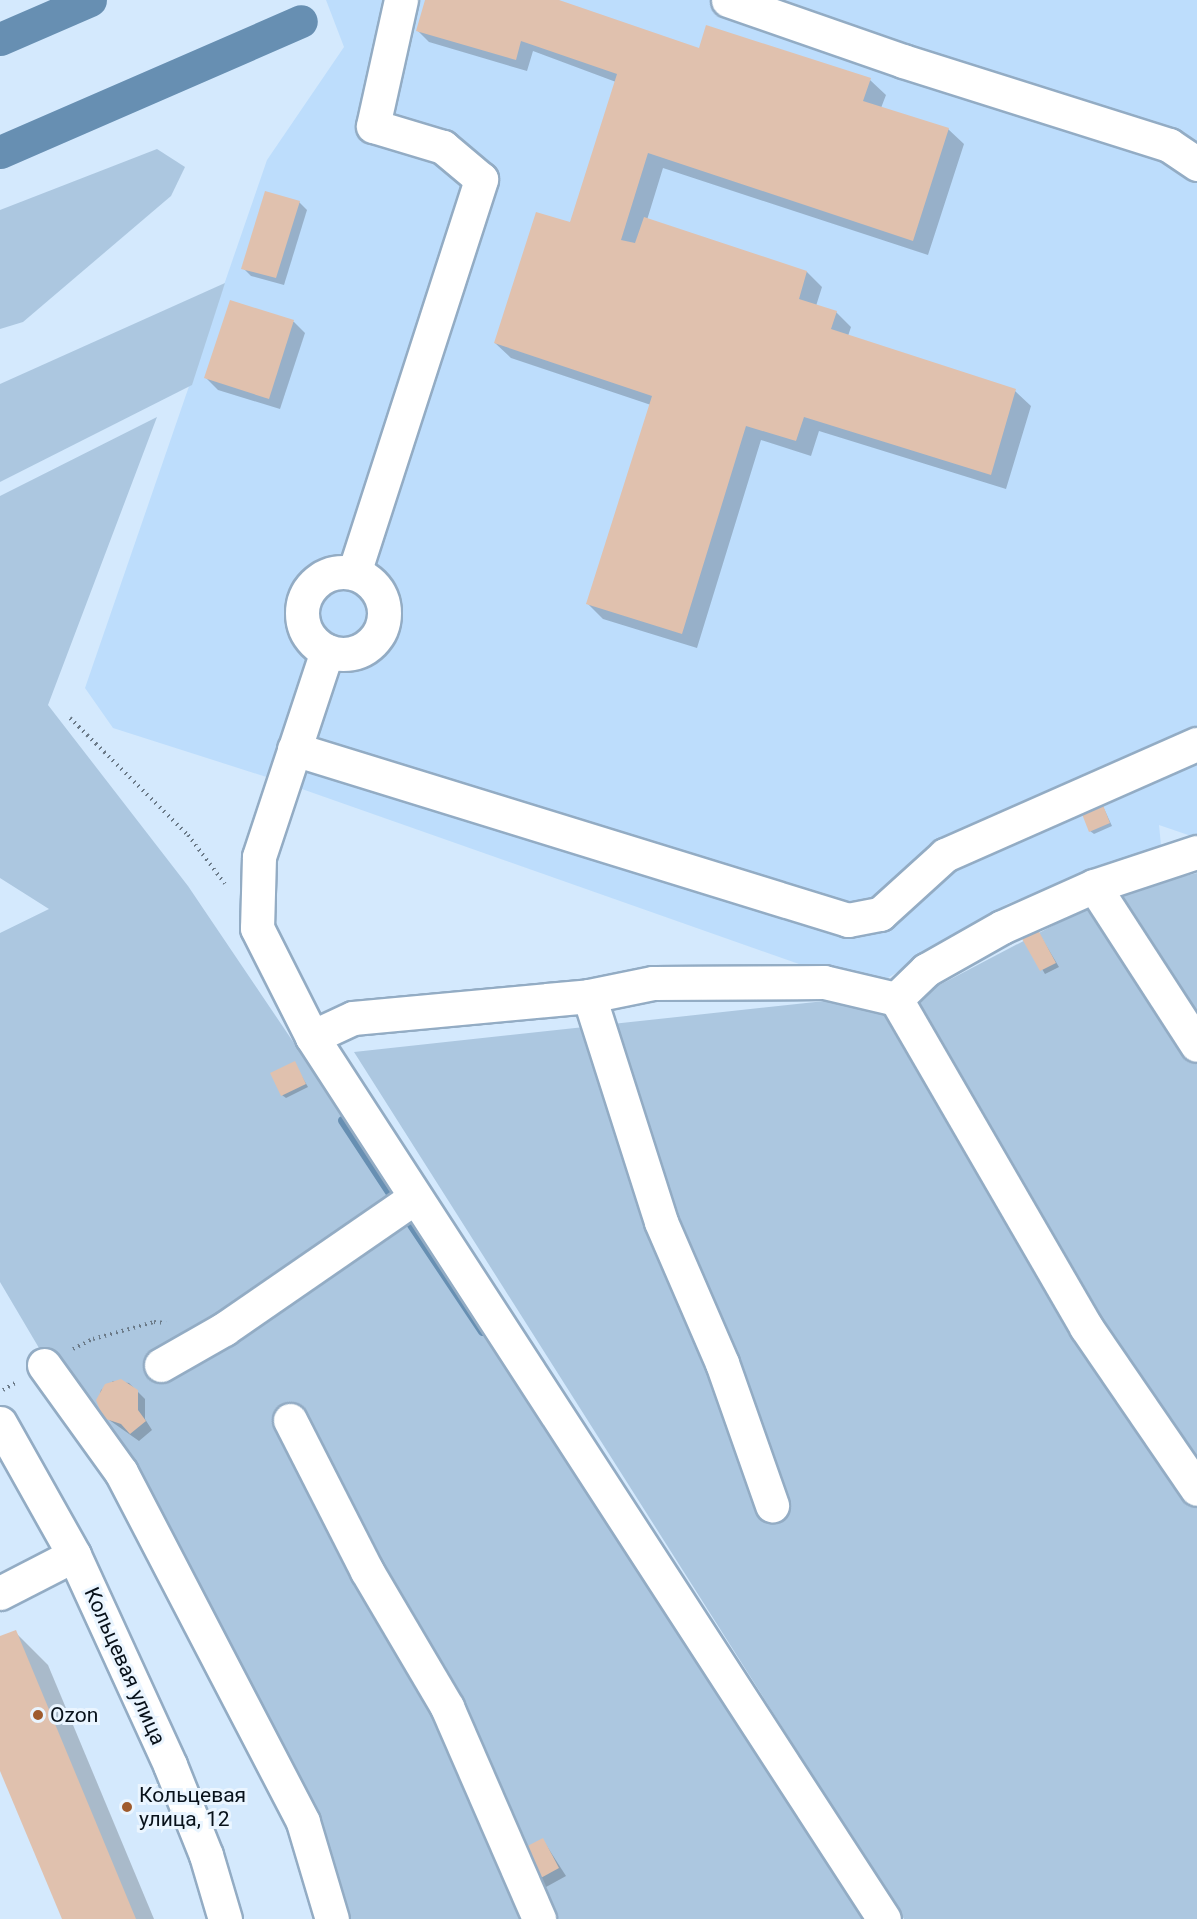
<!DOCTYPE html>
<meta charset="utf-8">
<style>
body{margin:0}
#map{position:relative;width:1197px;height:1919px;overflow:hidden;background:#d4e9fd;font-family:Roboto,sans-serif}
div>[style]{position:absolute}
.built>*{inset:0;background:#bdddfc}
.green>*{inset:0;background:#acc7e0}
.shadow>*{inset:0;background:#0003}
.stream>*{height:9px;margin:-4.5px;padding:0 4.5px;transform-origin:4.5px;border-radius:4.5px;background:#678fb2}
.canal>*{height:33px;margin:-16.5px;padding:0 16.5px;transform-origin:16.5px;border-radius:16.5px;background:#678fb2}
.building>*{inset:0;background:#e0c1ae}
.path>*{height:4px;margin-top:-2px;transform-origin:0;background:repeating-linear-gradient(90deg,#6b7a88 0 1.5px,transparent 0 6px)}
.roads{filter:drop-shadow(2px 0 #93acc4) drop-shadow(-2px 0 #93acc4) drop-shadow(0 2px #93acc4) drop-shadow(0 -2px #93acc4)}
.minor>*{height:33px;margin:-16.5px;padding:0 16.5px;transform-origin:16.5px;border-radius:16.5px;background:#fff}
.minor>.ring{margin:-16.5px;padding:0;box-sizing:content-box;background:none;border:33px solid #fff;border-radius:50%}
.dots>*{width:16px;height:16px;translate:-50% -50%;box-sizing:border-box;border:3px solid #eaf5ff;border-radius:50%}
span{translate:-50% -50%;white-space:nowrap;text-align:center;line-height:1.15;-webkit-text-stroke:6px #eaf5ff;paint-order:stroke}
.street-label{font-size:21px;color:#08111a}
.poi-label{font-size:21px;color:#08111a}
.left{translate:0 -50%;text-align:left}
</style>
<div id="map">
<div class="built">
<div style="clip-path:polygon(326px 0,1197px 0,1197px 838px,1159px 825px,1161px 845px,1007px 904px,870px 989px,282px 782px,113px 728px,85px 688px,267px 160px,344px 47px)"></div>
</div>
<div class="green">
<div style="clip-path:polygon(157px 149px,185px 167px,171px 196px,23px 322px,0 329px,0 210px)"></div>
<div style="clip-path:polygon(225px 283px,192px 385px,0 482px,0 384px)"></div>
<div style="clip-path:polygon(157px 417px,48px 705px,188px 886px,547px 1418px,862px 1919px,334px 1919px,117px 1480px,0 1282px,0 933px,49px 909px,0 878px,0 496px)"></div>
<div style="clip-path:polygon(1197px 873px,1197px 1919px,904px 1919px,354px 1052px,834px 1000px,890px 1011px,1113px 894px)"></div>
</div>
<div class="shadow">
<div style="clip-path:polygon(427px 0,554px 0,700px 50px,870px 80px,886px 95px,881px 108px,948px 129px,964px 144px,928px 255px,663px 168px,647px 220px,807px 272px,822px 287px,816px 306px,836px 312px,851px 327px,848px 336px,1015px 391px,1031px 406px,1006px 489px,819px 431px,811px 456px,761px 440px,697px 648px,603px 619px,588px 604px,651px 405px,511px 358px,495px 343px,570px 224px,616px 82px,533px 51px,527px 71px,429px 42px,417px 30px)"></div>
<div style="clip-path:polygon(299px 202px,307px 210px,284px 285px,251px 276px,243px 268px)"></div>
<div style="clip-path:polygon(231px 302px,294px 322px,305px 333px,280px 409px,218px 390px,206px 378px)"></div>
<div style="clip-path:polygon(1101px 802px,1112px 826px,1094px 834px,1090px 831px)"></div>
<div style="clip-path:polygon(1037px 930px,1059px 967px,1045px 974px,1023px 937px)"></div>
<div style="clip-path:polygon(294px 1063px,308px 1087px,286px 1098px,282px 1095px)"></div>
<div style="clip-path:polygon(113px 1381px,129px 1383px,145px 1399px,145px 1419px,152px 1430px,139px 1441px,105px 1417px,98px 1400px,101px 1390px)"></div>
<div style="clip-path:polygon(15px 1632px,48px 1665px,154px 1919px,63px 1919px,0 1768px,0 1638px)"></div>
<div style="clip-path:polygon(543px 1840px,566px 1876px,537px 1892px)"></div>
</div>
<div class="stream">
<div style="left:342px;top:1120px;width:91px;rotate:56.7deg"></div>
<div style="left:406px;top:1217px;width:137px;rotate:56.3deg"></div>
</div>
<div class="canal">
<div style="left:0;top:39px;width:98px;rotate:-23.4deg"></div>
<div style="left:0;top:152px;width:328px;rotate:-23.5deg"></div>
</div>
<div class="building">
<div style="clip-path:polygon(425px 0,559px 0,699px 48px,706px 25px,871px 78px,863px 101px,949px 128px,913px 241px,648px 153px,621px 240px,635px 243px,644px 217px,807px 271px,799px 299px,837px 311px,831px 329px,1016px 389px,991px 475px,804px 417px,796px 441px,746px 426px,682px 634px,586px 604px,652px 396px,494px 343px,536px 212px,570px 222px,617px 74px,521px 41px,516px 60px,416px 31px)"></div>
<div style="clip-path:polygon(265px 191px,300px 201px,276px 278px,241px 269px)"></div>
<div style="clip-path:polygon(230px 300px,294px 320px,269px 399px,204px 378px)"></div>
<div style="clip-path:polygon(1101px 800px,1110px 823px,1089px 832px,1080px 809px)"></div>
<div style="clip-path:polygon(1037px 928px,1056px 963px,1040px 971px,1021px 937px)"></div>
<div style="clip-path:polygon(295px 1061px,306px 1084px,281px 1096px,270px 1073px)"></div>
<div style="clip-path:polygon(121px 1379px,138px 1390px,138px 1410px,146px 1421px,130px 1434px,121px 1424px,103px 1418px,96px 1400px,105px 1384px)"></div>
<div style="clip-path:polygon(16px 1630px,136px 1919px,62px 1919px,0 1771px,0 1636px)"></div>
<div style="clip-path:polygon(543px 1838px,559px 1868px,528px 1885px,512px 1854px)"></div>
</div>
<div class="path">
<div style="left:70px;top:718px;width:166px;rotate:44.8deg"></div>
<div style="left:188px;top:835px;width:61px;rotate:52.9deg"></div>
<div style="left:73px;top:1349px;width:22px;rotate:-27deg"></div>
<div style="left:93px;top:1339px;width:63px;rotate:-15.6deg"></div>
<div style="left:154px;top:1322px;width:12px;rotate:5deg"></div>
<div style="left:3px;top:1390px;width:16px;rotate:-30deg"></div>
</div>
<div class="roads">
<div class="minor">
<div style="left:728px;top:0;width:185px;rotate:19.2deg"></div>
<div style="left:903px;top:61px;width:279px;rotate:17.5deg"></div>
<div style="left:1169px;top:145px;width:34px;rotate:34deg"></div>
<div class="ring" style="left:302px;top:572px;width:49px;height:49px"></div>
<div style="left:354px;top:573px;width:414px;rotate:-72.1deg"></div>
<div style="left:481px;top:179px;width:50px;rotate:-139.9deg"></div>
<div style="left:443px;top:147px;width:73px;rotate:-163.3deg"></div>
<div style="left:373px;top:126px;width:129px;rotate:-77.5deg"></div>
<div style="left:327px;top:651px;width:217px;rotate:108.3deg"></div>
<div style="left:259px;top:857px;width:71px;rotate:91.6deg"></div>
<div style="left:257px;top:928px;width:122px;rotate:63.2deg"></div>
<div style="left:312px;top:1037px;width:1051px;rotate:57.04deg"></div>
<div style="left:294px;top:749px;width:580px;rotate:17.15deg"></div>
<div style="left:848px;top:920px;width:33px;rotate:-11deg"></div>
<div style="left:880px;top:914px;width:88px;rotate:-42.2deg"></div>
<div style="left:945px;top:855px;width:275px;rotate:-23.8deg"></div>
<div style="left:1094px;top:886px;width:189px;rotate:57.1deg"></div>
<div style="left:589px;top:996px;width:237px;rotate:72.3deg"></div>
<div style="left:661px;top:1222px;width:154px;rotate:66.6deg"></div>
<div style="left:722px;top:1363px;width:151px;rotate:70.6deg"></div>
<div style="left:896px;top:999px;width:42px;rotate:-44deg"></div>
<div style="left:926px;top:970px;width:87px;rotate:-29.5deg"></div>
<div style="left:1002px;top:927px;width:101px;rotate:-24deg"></div>
<div style="left:1094px;top:886px;width:108px;rotate:-18.3deg"></div>
<div style="left:312px;top:1037px;width:45px;rotate:-24.9deg"></div>
<div style="left:353px;top:1018px;width:237px;rotate:-5.3deg"></div>
<div style="left:589px;top:996px;width:65px;rotate:-11.5deg"></div>
<div style="left:653px;top:983px;width:171px;rotate:-0.3deg"></div>
<div style="left:824px;top:982px;width:74px;rotate:13.3deg"></div>
<div style="left:896px;top:999px;width:379px;rotate:59.9deg"></div>
<div style="left:1086px;top:1327px;width:196px;rotate:55.6deg"></div>
<div style="left:44px;top:1365px;width:132px;rotate:54.3deg"></div>
<div style="left:121px;top:1472px;width:394px;rotate:62.5deg"></div>
<div style="left:303px;top:1822px;width:101px;rotate:73.4deg"></div>
<div style="left:161px;top:1365px;width:73px;rotate:-29.7deg"></div>
<div style="left:224px;top:1329px;width:231px;rotate:-34.6deg"></div>
<div style="left:290px;top:1420px;width:169px;rotate:63deg"></div>
<div style="left:367px;top:1571px;width:158px;rotate:59.5deg"></div>
<div style="left:447px;top:1707px;width:231px;rotate:66.5deg"></div>
<div style="left:0;top:1423px;width:151px;rotate:60.7deg"></div>
<div style="left:74px;top:1555px;width:231px;rotate:65.4deg"></div>
<div style="left:170px;top:1765px;width:97px;rotate:68.2deg"></div>
<div style="left:206px;top:1855px;width:67px;rotate:73.5deg"></div>
<div style="left:0;top:1593px;width:83px;rotate:-27.2deg"></div>
</div>
</div>
<div class="dots">
<div style="left:38px;top:1715px;background:#9f5b2d"></div>
<div style="left:127px;top:1807px;background:#9f5b2d"></div>
</div>
<div class="street-label">
<span style="left:125px;top:1666px;rotate:66deg">Кольцевая улица</span>
</div>
<div class="poi-label">
<span class="left" style="left:50px;top:1715px">Ozon</span>
<span class="left" style="left:139px;top:1807px">Кольцевая<br>улица, 12</span>
</div>
</div>
